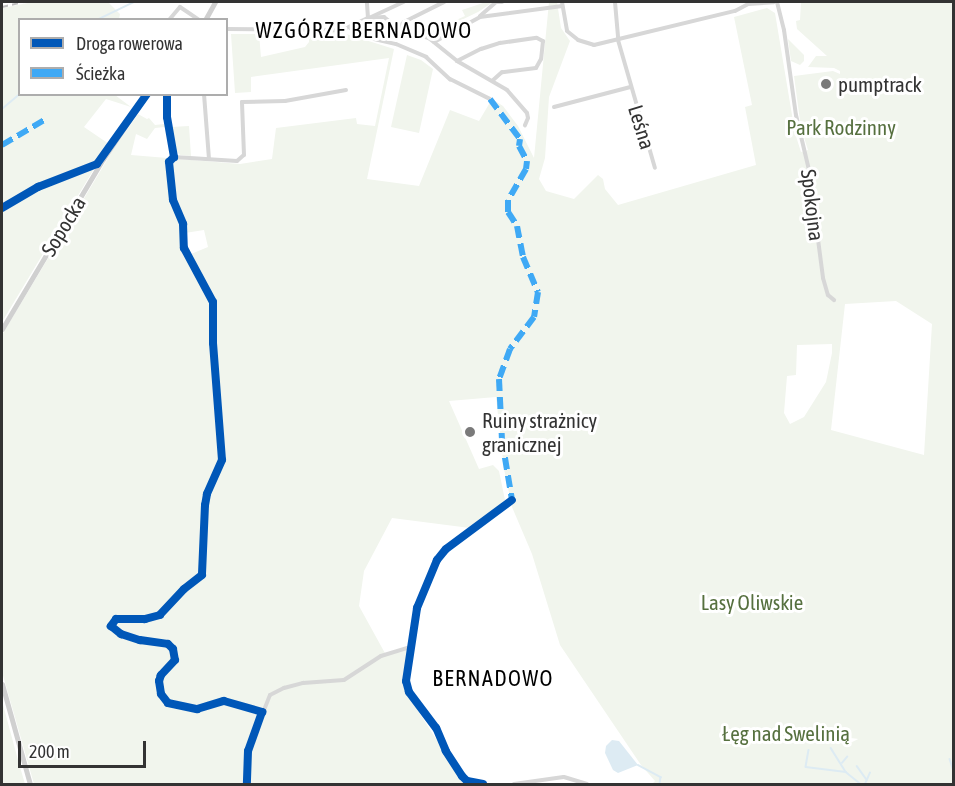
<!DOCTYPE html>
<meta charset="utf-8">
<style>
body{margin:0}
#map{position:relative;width:955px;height:786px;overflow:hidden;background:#fff;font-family:"Asap Condensed",sans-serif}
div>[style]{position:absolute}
.green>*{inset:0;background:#f1f5ed}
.water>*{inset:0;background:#ddebf3}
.stream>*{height:1.5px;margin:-0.75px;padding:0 0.75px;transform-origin:0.75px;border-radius:0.75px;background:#ddebf3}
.minor>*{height:4px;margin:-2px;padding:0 2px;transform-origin:2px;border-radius:2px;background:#d7d7d7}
.secondary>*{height:5px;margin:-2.5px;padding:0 2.5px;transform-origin:2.5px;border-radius:2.5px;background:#d0d0d0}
.rail>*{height:1.5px;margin-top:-0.75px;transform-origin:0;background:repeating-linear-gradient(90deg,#bebebe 0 6px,transparent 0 10.5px)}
.quiet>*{height:6px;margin-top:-3px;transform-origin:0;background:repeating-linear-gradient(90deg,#3fa9f5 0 12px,transparent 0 18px)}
.cycleway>*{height:8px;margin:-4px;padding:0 4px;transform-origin:4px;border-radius:4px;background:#0057b8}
.dots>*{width:16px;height:16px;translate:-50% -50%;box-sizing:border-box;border:3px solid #fff;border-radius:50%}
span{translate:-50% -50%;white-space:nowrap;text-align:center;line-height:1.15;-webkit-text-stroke:6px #fff;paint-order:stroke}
.poi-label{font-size:21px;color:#333}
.left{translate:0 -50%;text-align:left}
.street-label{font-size:21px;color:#333}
.park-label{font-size:21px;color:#56703f}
.neighbourhood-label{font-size:22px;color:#000;letter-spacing:1.5px}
.frame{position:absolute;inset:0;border:3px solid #333;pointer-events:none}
.legend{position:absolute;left:18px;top:18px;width:210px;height:78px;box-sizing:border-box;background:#fff;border:2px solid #adadad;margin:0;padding:8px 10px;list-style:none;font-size:18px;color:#333}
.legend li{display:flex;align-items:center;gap:12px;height:30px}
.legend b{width:30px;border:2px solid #adadad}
.scale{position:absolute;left:18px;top:741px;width:128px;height:27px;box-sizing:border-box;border:3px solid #333;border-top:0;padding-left:8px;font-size:18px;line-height:21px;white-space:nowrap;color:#333;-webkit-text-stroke:4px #fff;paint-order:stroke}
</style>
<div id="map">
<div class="green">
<div style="clip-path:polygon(33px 2px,108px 2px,120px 14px,119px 19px,20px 20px,20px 94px,115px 95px,131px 107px,106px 99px,84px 127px,109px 144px,2px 322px,2px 8px)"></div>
<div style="clip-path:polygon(486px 2px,493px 2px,478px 12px,428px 36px,432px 31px,465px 16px,462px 10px)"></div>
<div style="clip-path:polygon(evenodd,549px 2px,557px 2px,561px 28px,570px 41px,549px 97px,545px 158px,539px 179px,546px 191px,574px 199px,598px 175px,603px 179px,605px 189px,618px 205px,756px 165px,745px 107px,752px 105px,734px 17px,767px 8px,775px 13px,795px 133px,801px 152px,808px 150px,801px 128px,794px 76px,833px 71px,840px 74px,840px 71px,834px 68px,808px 67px,816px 56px,827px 56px,797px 29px,796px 21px,800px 20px,801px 2px,953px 2px,953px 784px,652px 784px,655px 781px,641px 765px,560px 645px,532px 554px,512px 507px,504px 469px,496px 397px,449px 401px,479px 469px,493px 465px,499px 471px,505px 500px,470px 528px,392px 518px,364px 571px,359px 606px,386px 655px,406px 650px,409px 652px,404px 689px,463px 781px,478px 784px,34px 784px,2px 672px,2px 335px,113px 150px,138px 114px,147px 119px,149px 118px,155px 125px,164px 124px,165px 127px,155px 128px,147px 139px,136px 134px,131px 155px,240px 164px,272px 159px,276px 128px,356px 118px,357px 124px,375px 126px,389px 58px,251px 77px,251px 92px,235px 93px,231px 34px,259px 34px,261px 57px,305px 47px,309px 42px,309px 32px,340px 32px,394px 49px,367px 179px,419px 186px,450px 110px,479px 121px,492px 99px,503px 106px,518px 126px,534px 158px,549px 2px,204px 230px,208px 247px,191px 254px,185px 248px,185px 233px,204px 230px,549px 2px,896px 301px,932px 324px,924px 455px,831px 430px,845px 304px,896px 301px,549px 2px,832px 344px,832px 353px,826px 382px,804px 417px,790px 424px,784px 413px,787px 376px,796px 375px,797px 345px,832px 344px)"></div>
<div style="clip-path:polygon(788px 39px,804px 55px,804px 61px,800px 65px,791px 61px)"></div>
<div style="clip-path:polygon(407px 55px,421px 60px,433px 69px,419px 133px,391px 127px)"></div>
<div style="clip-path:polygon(189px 126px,191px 156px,180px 155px,175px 150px,171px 127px)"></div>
<div style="clip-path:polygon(2px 701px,18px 760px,25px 784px,2px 784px)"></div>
</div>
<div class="water">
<div style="clip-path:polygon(612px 740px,619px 741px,638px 765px,618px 773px,613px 770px,605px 753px,606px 746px)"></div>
</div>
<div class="stream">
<div style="left:97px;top:20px;width:41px;rotate:-25.9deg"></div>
<div style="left:2px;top:109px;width:23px;rotate:-40deg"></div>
<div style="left:831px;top:748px;width:28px;rotate:58deg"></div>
<div style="left:846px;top:772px;width:19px;rotate:39deg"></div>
<div style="left:809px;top:750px;width:17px;rotate:100deg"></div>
<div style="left:806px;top:767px;width:40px;rotate:7.1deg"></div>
<div style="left:950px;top:759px;width:13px;rotate:72deg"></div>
<div style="left:842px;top:763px;width:8px;rotate:-50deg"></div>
<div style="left:638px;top:765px;width:26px;rotate:28deg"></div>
<div style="left:661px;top:777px;width:7px;rotate:98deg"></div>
<div style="left:857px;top:766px;width:17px;rotate:54deg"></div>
<div style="left:865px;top:784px;width:12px;rotate:-66deg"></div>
</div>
<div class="minor">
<div style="left:562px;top:2px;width:29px;rotate:80deg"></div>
<div style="left:567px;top:31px;width:14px;rotate:39deg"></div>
<div style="left:578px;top:40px;width:17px;rotate:17deg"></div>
<div style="left:594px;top:45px;width:145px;rotate:-13.6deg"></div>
<div style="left:735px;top:11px;width:15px;rotate:-28deg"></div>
<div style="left:748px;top:4px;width:26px;rotate:-4deg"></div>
<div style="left:615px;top:2px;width:38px;rotate:85deg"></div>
<div style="left:618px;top:40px;width:133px;rotate:73.9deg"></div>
<div style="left:777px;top:2px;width:29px;rotate:76deg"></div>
<div style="left:784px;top:30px;width:86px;rotate:82deg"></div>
<div style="left:796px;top:115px;width:57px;rotate:76.7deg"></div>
<div style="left:809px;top:170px;width:109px;rotate:82.6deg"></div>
<div style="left:823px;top:278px;width:18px;rotate:74deg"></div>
<div style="left:828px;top:295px;width:8px;rotate:40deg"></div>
<div style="left:480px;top:16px;width:21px;rotate:-41deg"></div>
<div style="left:496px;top:2px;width:6px"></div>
<div style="left:368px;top:18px;width:16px;rotate:-4deg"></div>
<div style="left:384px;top:17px;width:14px;rotate:39deg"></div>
<div style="left:395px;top:26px;width:37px;rotate:20deg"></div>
<div style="left:430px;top:39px;width:35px;rotate:39deg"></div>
<div style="left:457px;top:61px;width:58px;rotate:30.1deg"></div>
<div style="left:507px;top:90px;width:30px;rotate:49deg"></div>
<div style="left:527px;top:113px;width:5px;rotate:79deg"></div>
<div style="left:528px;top:118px;width:8px;rotate:113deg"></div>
<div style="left:369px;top:18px;width:38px;rotate:-25deg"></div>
<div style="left:169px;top:20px;width:17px;rotate:-50deg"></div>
<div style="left:180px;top:7px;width:23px;rotate:34deg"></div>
<div style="left:399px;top:27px;width:7px;rotate:-45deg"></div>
<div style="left:404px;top:22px;width:45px;rotate:-26.6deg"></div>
<div style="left:350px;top:28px;width:14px;rotate:36deg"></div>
<div style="left:361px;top:36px;width:36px;rotate:13deg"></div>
<div style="left:396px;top:44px;width:33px;rotate:23deg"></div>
<div style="left:426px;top:57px;width:33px;rotate:43deg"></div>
<div style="left:450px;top:79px;width:45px;rotate:26.6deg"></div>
<div style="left:226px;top:29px;width:116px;rotate:0.5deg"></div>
<div style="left:342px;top:30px;width:29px;rotate:-25deg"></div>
<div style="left:368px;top:18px;width:16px;rotate:-94deg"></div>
<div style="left:434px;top:42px;width:52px;rotate:-28.5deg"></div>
<div style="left:480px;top:17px;width:83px;rotate:-7.6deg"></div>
<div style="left:457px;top:61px;width:27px;rotate:-27deg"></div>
<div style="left:481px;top:49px;width:20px;rotate:-18deg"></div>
<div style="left:500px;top:43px;width:37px;rotate:-8deg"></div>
<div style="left:537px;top:38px;width:7px;rotate:27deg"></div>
<div style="left:543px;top:41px;width:18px;rotate:96deg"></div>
<div style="left:541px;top:59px;width:10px;rotate:119deg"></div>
<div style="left:536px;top:68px;width:34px;rotate:173deg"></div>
<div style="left:502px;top:72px;width:13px;rotate:138deg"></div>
<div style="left:167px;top:94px;width:23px;rotate:90deg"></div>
<div style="left:167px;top:117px;width:41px;rotate:80.1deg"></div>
<div style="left:174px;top:157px;width:63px;rotate:3.6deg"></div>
<div style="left:237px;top:161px;width:9px;rotate:-41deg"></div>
<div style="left:244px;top:155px;width:53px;rotate:-92.2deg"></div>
<div style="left:242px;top:102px;width:43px;rotate:-1.3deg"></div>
<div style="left:285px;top:101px;width:62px;rotate:-10.2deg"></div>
<div style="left:204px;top:94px;width:65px;rotate:85.6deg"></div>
<div style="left:554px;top:107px;width:79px;rotate:-14.7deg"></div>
<div style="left:247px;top:784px;width:33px;rotate:-88deg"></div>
<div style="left:248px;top:751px;width:60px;rotate:-68.6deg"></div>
<div style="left:270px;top:695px;width:16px;rotate:-27deg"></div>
<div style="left:284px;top:688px;width:20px;rotate:-15deg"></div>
<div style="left:303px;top:683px;width:41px;rotate:-4.2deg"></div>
<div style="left:344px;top:680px;width:44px;rotate:-33deg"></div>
<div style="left:381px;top:656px;width:31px;rotate:-17deg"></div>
<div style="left:483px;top:784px;width:16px;rotate:-169deg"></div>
<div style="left:467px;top:781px;width:7px;rotate:-135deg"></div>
<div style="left:462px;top:776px;width:30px;rotate:-123deg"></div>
<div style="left:446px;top:751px;width:25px;rotate:-113deg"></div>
<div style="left:436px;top:728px;width:45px;rotate:-126.9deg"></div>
<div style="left:409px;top:692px;width:11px;rotate:-105deg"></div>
<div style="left:406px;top:681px;width:74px;rotate:-81.4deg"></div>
<div style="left:417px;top:608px;width:52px;rotate:-67.4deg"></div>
<div style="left:437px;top:560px;width:14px;rotate:-51deg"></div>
<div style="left:446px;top:549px;width:82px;rotate:-36.6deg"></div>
<div style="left:514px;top:784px;width:50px;rotate:-8deg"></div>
<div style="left:564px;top:777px;width:24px;rotate:17deg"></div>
</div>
<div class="secondary">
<div style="left:205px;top:20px;width:21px;rotate:-61deg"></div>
<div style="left:2px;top:329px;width:198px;rotate:-59.3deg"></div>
<div style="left:103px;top:159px;width:78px;rotate:-55.9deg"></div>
<div style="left:2px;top:684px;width:104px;rotate:74.4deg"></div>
</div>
<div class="rail">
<div style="left:2px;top:7px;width:22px;rotate:-13deg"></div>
</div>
<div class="quiet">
<div style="left:490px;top:99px;width:50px;rotate:53.1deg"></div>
<div style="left:520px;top:139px;width:7px;rotate:98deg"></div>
<div style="left:519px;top:146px;width:17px;rotate:62deg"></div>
<div style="left:527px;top:161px;width:8px;rotate:97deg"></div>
<div style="left:526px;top:169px;width:36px;rotate:120deg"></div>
<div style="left:508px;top:200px;width:12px;rotate:90deg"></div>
<div style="left:508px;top:212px;width:17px;rotate:57deg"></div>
<div style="left:517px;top:226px;width:32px;rotate:79deg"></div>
<div style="left:523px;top:257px;width:38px;rotate:67deg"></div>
<div style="left:538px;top:292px;width:25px;rotate:99deg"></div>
<div style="left:534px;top:317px;width:40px;rotate:127deg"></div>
<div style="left:510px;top:349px;width:32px;rotate:110deg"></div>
<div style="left:499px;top:379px;width:61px;rotate:87.2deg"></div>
<div style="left:502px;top:440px;width:61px;rotate:80.5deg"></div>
<div style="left:2px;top:145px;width:51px;rotate:-30.6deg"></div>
</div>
<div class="cycleway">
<div style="left:167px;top:94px;width:23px;rotate:90deg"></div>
<div style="left:167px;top:117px;width:41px;rotate:80.1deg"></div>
<div style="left:174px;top:157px;width:7px;rotate:135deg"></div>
<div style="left:169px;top:162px;width:38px;rotate:84deg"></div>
<div style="left:173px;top:200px;width:26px;rotate:67deg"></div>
<div style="left:183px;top:224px;width:24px;rotate:88deg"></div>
<div style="left:184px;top:248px;width:61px;rotate:61.8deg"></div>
<div style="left:213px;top:302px;width:41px;rotate:90deg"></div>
<div style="left:213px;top:343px;width:117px;rotate:85.6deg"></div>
<div style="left:222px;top:460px;width:37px;rotate:114deg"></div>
<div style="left:207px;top:494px;width:11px;rotate:100deg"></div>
<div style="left:205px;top:505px;width:70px;rotate:92.5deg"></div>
<div style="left:202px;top:575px;width:23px;rotate:142deg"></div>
<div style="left:184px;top:589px;width:35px;rotate:133deg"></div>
<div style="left:160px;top:615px;width:16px;rotate:165deg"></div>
<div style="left:145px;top:619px;width:29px;rotate:180deg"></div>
<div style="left:116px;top:619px;width:9px;rotate:126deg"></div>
<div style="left:111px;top:626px;width:13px;rotate:39deg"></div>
<div style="left:121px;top:634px;width:20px;rotate:18deg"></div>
<div style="left:140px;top:640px;width:28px;rotate:8deg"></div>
<div style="left:168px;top:644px;width:7px;rotate:45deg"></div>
<div style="left:173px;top:649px;width:11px;rotate:80deg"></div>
<div style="left:175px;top:660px;width:21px;rotate:133deg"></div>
<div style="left:161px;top:675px;width:6px;rotate:108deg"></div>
<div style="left:159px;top:681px;width:13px;rotate:81deg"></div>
<div style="left:161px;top:694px;width:11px;rotate:52deg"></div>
<div style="left:168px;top:703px;width:30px;rotate:12deg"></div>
<div style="left:197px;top:709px;width:28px;rotate:-17deg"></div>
<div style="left:224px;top:701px;width:40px;rotate:16deg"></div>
<div style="left:262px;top:712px;width:41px;rotate:109.7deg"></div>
<div style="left:248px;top:751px;width:33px;rotate:92deg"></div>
<div style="left:2px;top:208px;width:42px;rotate:-30.3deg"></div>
<div style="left:38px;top:187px;width:63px;rotate:-21.3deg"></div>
<div style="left:97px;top:164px;width:86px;rotate:-54.5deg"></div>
<div style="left:483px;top:784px;width:16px;rotate:-169deg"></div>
<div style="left:467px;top:781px;width:7px;rotate:-135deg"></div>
<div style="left:462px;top:776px;width:30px;rotate:-123deg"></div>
<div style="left:446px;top:751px;width:25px;rotate:-113deg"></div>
<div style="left:436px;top:728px;width:45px;rotate:-126.9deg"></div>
<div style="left:409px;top:692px;width:11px;rotate:-105deg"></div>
<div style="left:406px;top:681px;width:74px;rotate:-81.4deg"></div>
<div style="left:417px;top:608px;width:52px;rotate:-67.4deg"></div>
<div style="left:437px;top:560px;width:14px;rotate:-51deg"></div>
<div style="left:446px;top:549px;width:82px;rotate:-36.6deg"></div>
</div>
<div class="dots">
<div style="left:826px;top:84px;background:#7a7a7a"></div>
<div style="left:470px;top:432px;background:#7a7a7a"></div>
</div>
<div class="poi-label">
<span class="left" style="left:838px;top:84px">pumptrack</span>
<span class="left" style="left:482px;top:432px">Ruiny strażnicy<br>granicznej</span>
</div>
<div class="street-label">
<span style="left:642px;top:127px;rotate:73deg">Leśna</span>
<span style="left:813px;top:205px;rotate:83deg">Spokojna</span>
<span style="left:63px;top:226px;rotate:-59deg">Sopocka</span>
</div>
<div class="park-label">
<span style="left:841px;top:127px">Park Rodzinny</span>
<span style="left:752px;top:602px">Lasy Oliwskie</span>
<span style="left:786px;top:733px">Łęg nad Swelinią</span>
</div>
<div class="neighbourhood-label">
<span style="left:364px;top:31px">WZGÓRZE BERNADOWO</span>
<span style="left:493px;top:679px">BERNADOWO</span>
</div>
<div class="frame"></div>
<ul class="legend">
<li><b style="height:8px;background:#0057b8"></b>Droga rowerowa</li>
<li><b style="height:8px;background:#3fa9f5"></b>Ścieżka</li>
</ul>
<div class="scale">200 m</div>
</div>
